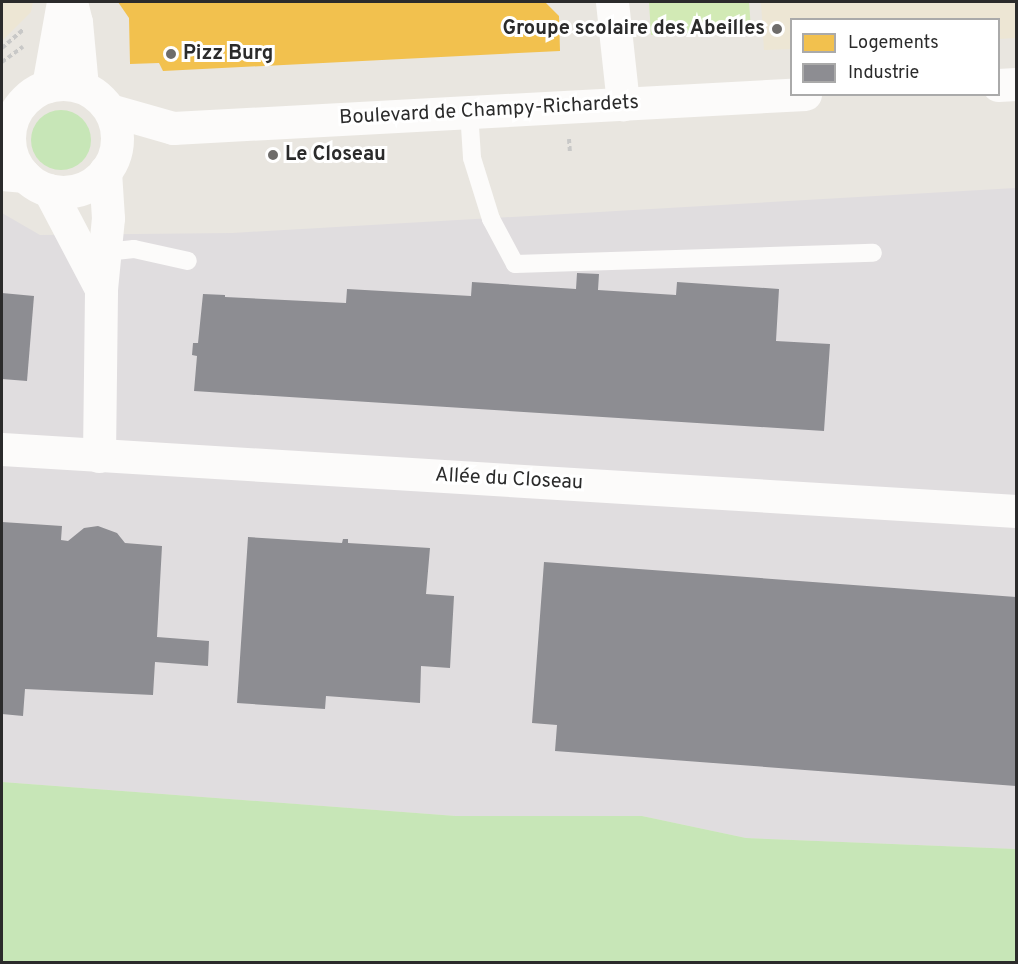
<!DOCTYPE html>
<meta charset="utf-8">
<style>
body{margin:0}
#map{position:relative;width:1018px;height:964px;overflow:hidden;background:#e9e6e0;font-family:Overpass,sans-serif}
div>[style]{position:absolute}
.industrial>*{inset:0;background:#e0dddf}
.education>*{inset:0;background:#ede6d4}
.green>*{inset:0;background:#c7e6b7}
.round{border-radius:50%}
.pitch>*{inset:0;background:#d2eab5}
.homes>*{inset:0;background:#f2c14e}
.industry>*{inset:0;background:#8d8d92}
.path>*{height:4px;margin-top:-2px;transform-origin:0;background:repeating-linear-gradient(90deg,#c8c8c7 0 4.5px,transparent 0 7.5px)}
.service>*{height:18px;margin:-9px;padding:0 9px;transform-origin:9px;border-radius:9px;background:#fcfbfa}
.minor>*{height:33px;margin:-16.5px;padding:0 16.5px;transform-origin:16.5px;border-radius:16.5px;background:#fcfbfa}
.tertiary>*{height:33px;margin:-16.5px;padding:0 16.5px;transform-origin:16.5px;border-radius:16.5px;background:#fcfbfa}
.tertiary>.ring{margin:-16.5px;padding:0;box-sizing:content-box;background:none;border:33px solid #fcfbfa;border-radius:50%}
.dots>*{width:16px;height:16px;translate:-50% -50%;box-sizing:border-box;border:3px solid #fff;border-radius:50%}
span{translate:-50% -50%;white-space:nowrap;text-align:center;line-height:1.15;-webkit-text-stroke:6px #fff;paint-order:stroke}
.poi-label{font-size:20px;color:#2b2b2b;font-weight:700}
.right{translate:-100% -50%;text-align:right}
.left{translate:0 -50%;text-align:left}
.street-label{font-size:20px;color:#2b2b2b}
.frame{position:absolute;inset:0;border:3px solid #2b2b2b;pointer-events:none}
.legend{position:absolute;left:790px;top:18px;width:210px;height:78px;box-sizing:border-box;background:#fff;border:2px solid #aaa;margin:0;padding:8px 10px;list-style:none;font-size:18px;color:#2b2b2b}
.legend li{display:flex;align-items:center;gap:12px;height:30px}
.legend b{width:30px;border:2px solid #aaa}
</style>
<div id="map">
<div class="industrial">
<div style="clip-path:polygon(1016px 188px,1016px 849px,746px 838px,642px 816px,456px 816px,2px 782px,2px 213px,40px 235px,232px 233px)"></div>
</div>
<div class="education">
<div style="clip-path:polygon(2px 2px,33px 2px,31px 12px,2px 41px)"></div>
<div style="clip-path:polygon(761px 2px,1016px 2px,1016px 38px,999px 39px,998px 20px,792px 20px,791px 49px,764px 50px)"></div>
</div>
<div class="green">
<div class="round" style="left:31px;top:110px;width:60px;height:60px"></div>
<div style="clip-path:polygon(2px 782px,456px 816px,642px 816px,746px 838px,1016px 849px,1016px 962px,2px 962px)"></div>
</div>
<div class="pitch">
<div style="clip-path:polygon(649px 2px,749px 2px,751px 29px,651px 35px)"></div>
</div>
<div class="homes">
<div style="clip-path:polygon(118px 2px,545px 2px,559px 16px,560px 51px,163px 71px,159px 63px,130px 64px,129px 18px)"></div>
</div>
<div class="industry">
<div style="clip-path:polygon(577px 273px,599px 274px,598px 290px,676px 295px,677px 282px,779px 289px,776px 341px,830px 344px,824px 431px,194px 391px,197px 356px,192px 355px,193px 343px,198px 343px,203px 294px,225px 295px,225px 297px,346px 303px,347px 289px,471px 296px,472px 282px,576px 289px)"></div>
<div style="clip-path:polygon(2px 293px,34px 296px,27px 381px,2px 379px)"></div>
<div style="clip-path:polygon(2px 522px,62px 526px,61px 540px,68px 541px,84px 528px,98px 526px,117px 533px,125px 543px,162px 546px,157px 637px,209px 641px,208px 666px,155px 662px,153px 695px,25px 689px,23px 716px,2px 714px)"></div>
<div style="clip-path:polygon(248px 537px,342px 543px,343px 539px,348px 539px,348px 543px,430px 548px,426px 594px,454px 596px,450px 668px,421px 666px,420px 703px,326px 696px,325px 709px,237px 703px)"></div>
<div style="clip-path:polygon(544px 562px,1016px 597px,1016px 786px,555px 751px,557px 725px,532px 723px)"></div>
</div>
<div class="path">
<div style="left:2px;top:48px;width:28px;rotate:-41deg"></div>
<div style="left:2px;top:62px;width:26px;rotate:-36deg"></div>
<div style="left:569px;top:139px;width:13px;rotate:86deg"></div>
</div>
<div class="service">
<div style="left:469px;top:111px;width:47px;rotate:86.3deg"></div>
<div style="left:472px;top:158px;width:64px;rotate:72.7deg"></div>
<div style="left:491px;top:219px;width:51px;rotate:61.9deg"></div>
<div style="left:515px;top:264px;width:358px;rotate:-1.8deg"></div>
<div style="left:106px;top:252px;width:28px;rotate:-6deg"></div>
<div style="left:134px;top:249px;width:55px;rotate:12.5deg"></div>
</div>
<div class="minor">
<div style="left:612px;top:2px;width:103px;rotate:83.8deg"></div>
<div style="left:2px;top:126px;width:9px;rotate:-18deg"></div>
<div style="left:2px;top:174px;width:23px;rotate:5deg"></div>
<div style="left:49px;top:190px;width:112px;rotate:62.3deg"></div>
<div style="left:2px;top:449px;width:1016px;rotate:3.5deg"></div>
<div style="left:99px;top:456px;width:167px;rotate:-89.3deg"></div>
<div style="left:101px;top:289px;width:71px;rotate:-84.4deg"></div>
<div style="left:108px;top:218px;width:47px;rotate:-93.7deg"></div>
</div>
<div class="tertiary">
<div style="left:71px;top:2px;width:21px;rotate:76deg"></div>
<div style="left:76px;top:22px;width:65px;rotate:84.7deg"></div>
<div class="ring" style="left:9px;top:84px;width:75px;height:75px"></div>
<div style="left:998px;top:85px;width:18px;rotate:-3deg"></div>
<div style="left:48px;top:86px;width:85px;rotate:-79.9deg"></div>
<div style="left:110px;top:110px;width:66px;rotate:15.9deg"></div>
<div style="left:173px;top:128px;width:633px;rotate:-3.08deg"></div>
</div>
<div class="dots">
<div style="left:777px;top:29px;background:#6e6c6a"></div>
<div style="left:171px;top:54px;background:#6e6c6a"></div>
<div style="left:273px;top:155px;background:#6e6c6a"></div>
</div>
<div class="poi-label">
<span class="right" style="left:765px;top:29px">Groupe scolaire des Abeilles</span>
<span class="left" style="left:183px;top:54px">Pizz Burg</span>
<span class="left" style="left:285px;top:155px">Le Closeau</span>
</div>
<div class="street-label">
<span style="left:489px;top:111px;rotate:-3deg">Boulevard de Champy-Richardets</span>
<span style="left:509px;top:480px;rotate:3deg">Allée du Closeau</span>
</div>
<div class="frame"></div>
<ul class="legend">
<li><b style="height:16px;background:#f2c14e"></b>Logements</li>
<li><b style="height:16px;background:#8d8d92"></b>Industrie</li>
</ul>
</div>
